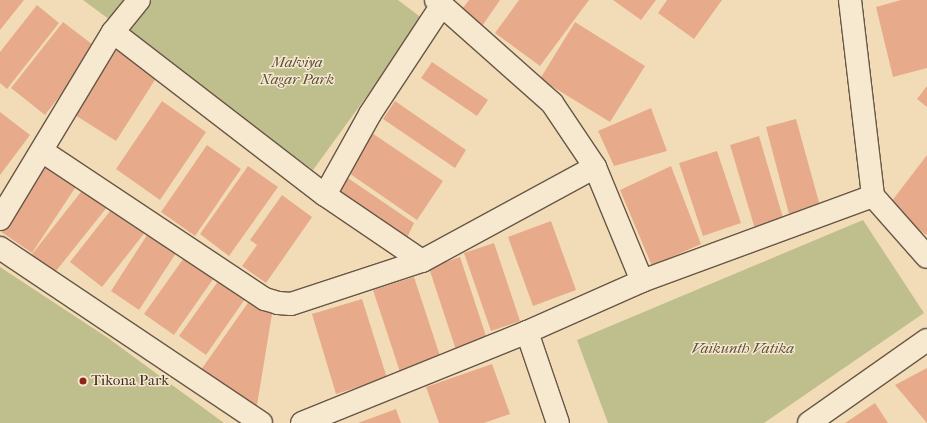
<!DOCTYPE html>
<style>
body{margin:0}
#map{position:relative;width:927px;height:423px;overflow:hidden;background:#f2dcb7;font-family:"IM FELL French Canon",serif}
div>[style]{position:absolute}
.green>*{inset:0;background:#bebf8c}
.building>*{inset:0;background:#e7ab8c}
.roads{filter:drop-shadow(1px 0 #685746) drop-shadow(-1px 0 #685746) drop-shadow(0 1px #685746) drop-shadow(0 -1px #685746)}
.minor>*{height:22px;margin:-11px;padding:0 11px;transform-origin:11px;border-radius:11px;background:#f7e8d0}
.dots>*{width:11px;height:11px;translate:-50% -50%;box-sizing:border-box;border:2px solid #f7e8d0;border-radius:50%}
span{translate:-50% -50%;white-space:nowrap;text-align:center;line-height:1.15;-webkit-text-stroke:3px #f7e8d0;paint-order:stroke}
.park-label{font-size:15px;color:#5b503b;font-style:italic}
.poi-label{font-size:15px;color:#3a2b20}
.left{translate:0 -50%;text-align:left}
</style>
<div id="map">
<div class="green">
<div style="clip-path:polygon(83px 0,398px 0,423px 19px,313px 170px)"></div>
<div style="clip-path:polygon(863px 220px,924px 313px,764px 423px,608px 423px,577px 340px)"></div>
<div style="clip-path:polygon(0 267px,108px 338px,224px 423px,0 423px)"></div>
</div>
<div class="building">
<div style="clip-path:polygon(0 0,24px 0,0 30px)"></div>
<div style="clip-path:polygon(469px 0,500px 0,480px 29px,459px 13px)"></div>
<div style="clip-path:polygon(519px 0,589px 0,540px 66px,495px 33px)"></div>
<div style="clip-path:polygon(613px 0,656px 0,641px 20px)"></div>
<div style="clip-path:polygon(667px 0,722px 0,694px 39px,658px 13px)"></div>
<div style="clip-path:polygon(901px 0,927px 0,927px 68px,893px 77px,876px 7px)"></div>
<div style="clip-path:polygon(37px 5px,59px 23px,7px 89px,0 83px,0 52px)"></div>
<div style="clip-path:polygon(63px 22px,97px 48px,45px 115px,11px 88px)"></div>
<div style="clip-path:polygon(575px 22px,645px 66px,610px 122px,540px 79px)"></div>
<div style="clip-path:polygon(119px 46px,160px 72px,116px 141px,75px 115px)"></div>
<div style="clip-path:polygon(432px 62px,488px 100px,477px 116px,421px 78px)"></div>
<div style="clip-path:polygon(927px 86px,927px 107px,917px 99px)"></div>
<div style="clip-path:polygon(162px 101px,206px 132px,160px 200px,116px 169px)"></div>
<div style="clip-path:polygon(395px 101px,466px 150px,455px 168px,383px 119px)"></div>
<div style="clip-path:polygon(651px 108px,667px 151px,614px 166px,598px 131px)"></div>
<div style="clip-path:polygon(0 112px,30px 135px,0 175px)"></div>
<div style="clip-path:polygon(796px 119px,820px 206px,789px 214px,766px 127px)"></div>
<div style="clip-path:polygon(369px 131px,443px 181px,417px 220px,343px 169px)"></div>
<div style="clip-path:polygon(759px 136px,784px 221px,755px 229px,730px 145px)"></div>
<div style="clip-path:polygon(207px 145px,241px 169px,195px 236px,161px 212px)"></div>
<div style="clip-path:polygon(717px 151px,741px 223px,703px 236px,679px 163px)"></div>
<div style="clip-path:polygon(927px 155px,927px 234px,926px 235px,888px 206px)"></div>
<div style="clip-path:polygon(42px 161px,77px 185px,32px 253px,0 231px,0 224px)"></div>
<div style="clip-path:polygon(248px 166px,278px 187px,229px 256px,200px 234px)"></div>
<div style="clip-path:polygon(671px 166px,701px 244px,652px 266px,620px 190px)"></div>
<div style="clip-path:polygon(342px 174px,414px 223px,406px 240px,334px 190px)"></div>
<div style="clip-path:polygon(84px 188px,108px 206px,52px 276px,29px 258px)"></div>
<div style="clip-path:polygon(282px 195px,312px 217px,266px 283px,242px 266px,257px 245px,250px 240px)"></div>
<div style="clip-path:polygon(114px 206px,146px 231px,102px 287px,70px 262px)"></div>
<div style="clip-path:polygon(551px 221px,576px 290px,533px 306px,508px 237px)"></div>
<div style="clip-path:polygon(149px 232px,178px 250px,139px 310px,111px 291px)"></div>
<div style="clip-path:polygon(494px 243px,520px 321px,491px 331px,464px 253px)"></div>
<div style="clip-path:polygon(186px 255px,216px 275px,174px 335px,144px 314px)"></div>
<div style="clip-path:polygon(460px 257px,487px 339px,456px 350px,429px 268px)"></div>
<div style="clip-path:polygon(414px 277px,441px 359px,400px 372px,373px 290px)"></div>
<div style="clip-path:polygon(219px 280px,245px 299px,206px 355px,179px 336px)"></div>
<div style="clip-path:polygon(252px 297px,273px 308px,257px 405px,196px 377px)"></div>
<div style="clip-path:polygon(362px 299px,387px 378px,336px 394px,312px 314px)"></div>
<div style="clip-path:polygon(492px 364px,510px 414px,484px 423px,439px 423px,426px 387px)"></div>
<div style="clip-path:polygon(927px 368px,927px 423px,895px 385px)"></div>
<div style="clip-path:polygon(875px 403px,888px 423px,845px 423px)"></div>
<div style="clip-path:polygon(396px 409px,401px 423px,358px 423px)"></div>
</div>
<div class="roads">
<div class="minor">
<div style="left:436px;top:0;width:155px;rotate:41.6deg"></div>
<div style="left:552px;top:103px;width:77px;rotate:56.1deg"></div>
<div style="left:595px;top:167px;width:123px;rotate:67.6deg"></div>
<div style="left:850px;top:0;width:197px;rotate:83.3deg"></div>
<div style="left:873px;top:196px;width:81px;rotate:48.5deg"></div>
<div style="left:113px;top:32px;width:267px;rotate:37.6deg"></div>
<div style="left:325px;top:195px;width:93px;rotate:-60.9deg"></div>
<div style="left:370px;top:114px;width:131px;rotate:-56.6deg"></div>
<div style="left:42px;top:151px;width:268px;rotate:33.6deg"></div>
<div style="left:265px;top:299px;width:14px;rotate:17deg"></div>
<div style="left:278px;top:303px;width:13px;rotate:4deg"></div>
<div style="left:291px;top:304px;width:138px;rotate:-18.2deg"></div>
<div style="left:325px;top:195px;width:117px;rotate:34.2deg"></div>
<div style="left:422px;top:261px;width:197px;rotate:-28.5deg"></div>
<div style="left:0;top:219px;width:218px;rotate:-58.9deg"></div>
<div style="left:113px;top:32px;width:41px;rotate:-50.9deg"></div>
<div style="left:0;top:248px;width:314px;rotate:33.8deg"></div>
<div style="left:527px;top:332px;width:96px;rotate:71.2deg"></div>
<div style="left:302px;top:423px;width:243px;rotate:-22deg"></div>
<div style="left:527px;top:332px;width:126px;rotate:-23.9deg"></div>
<div style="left:642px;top:281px;width:246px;rotate:-20.2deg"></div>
<div style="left:809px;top:423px;width:144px;rotate:-35.1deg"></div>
</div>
</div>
<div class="dots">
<div style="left:83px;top:381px;background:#8f2418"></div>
</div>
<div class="park-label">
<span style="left:297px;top:71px">Malviya<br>Nagar Park</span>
<span style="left:743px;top:349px">Vaikunth Vatika</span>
</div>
<div class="poi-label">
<span class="left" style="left:91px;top:381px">Tikona Park</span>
</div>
</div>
